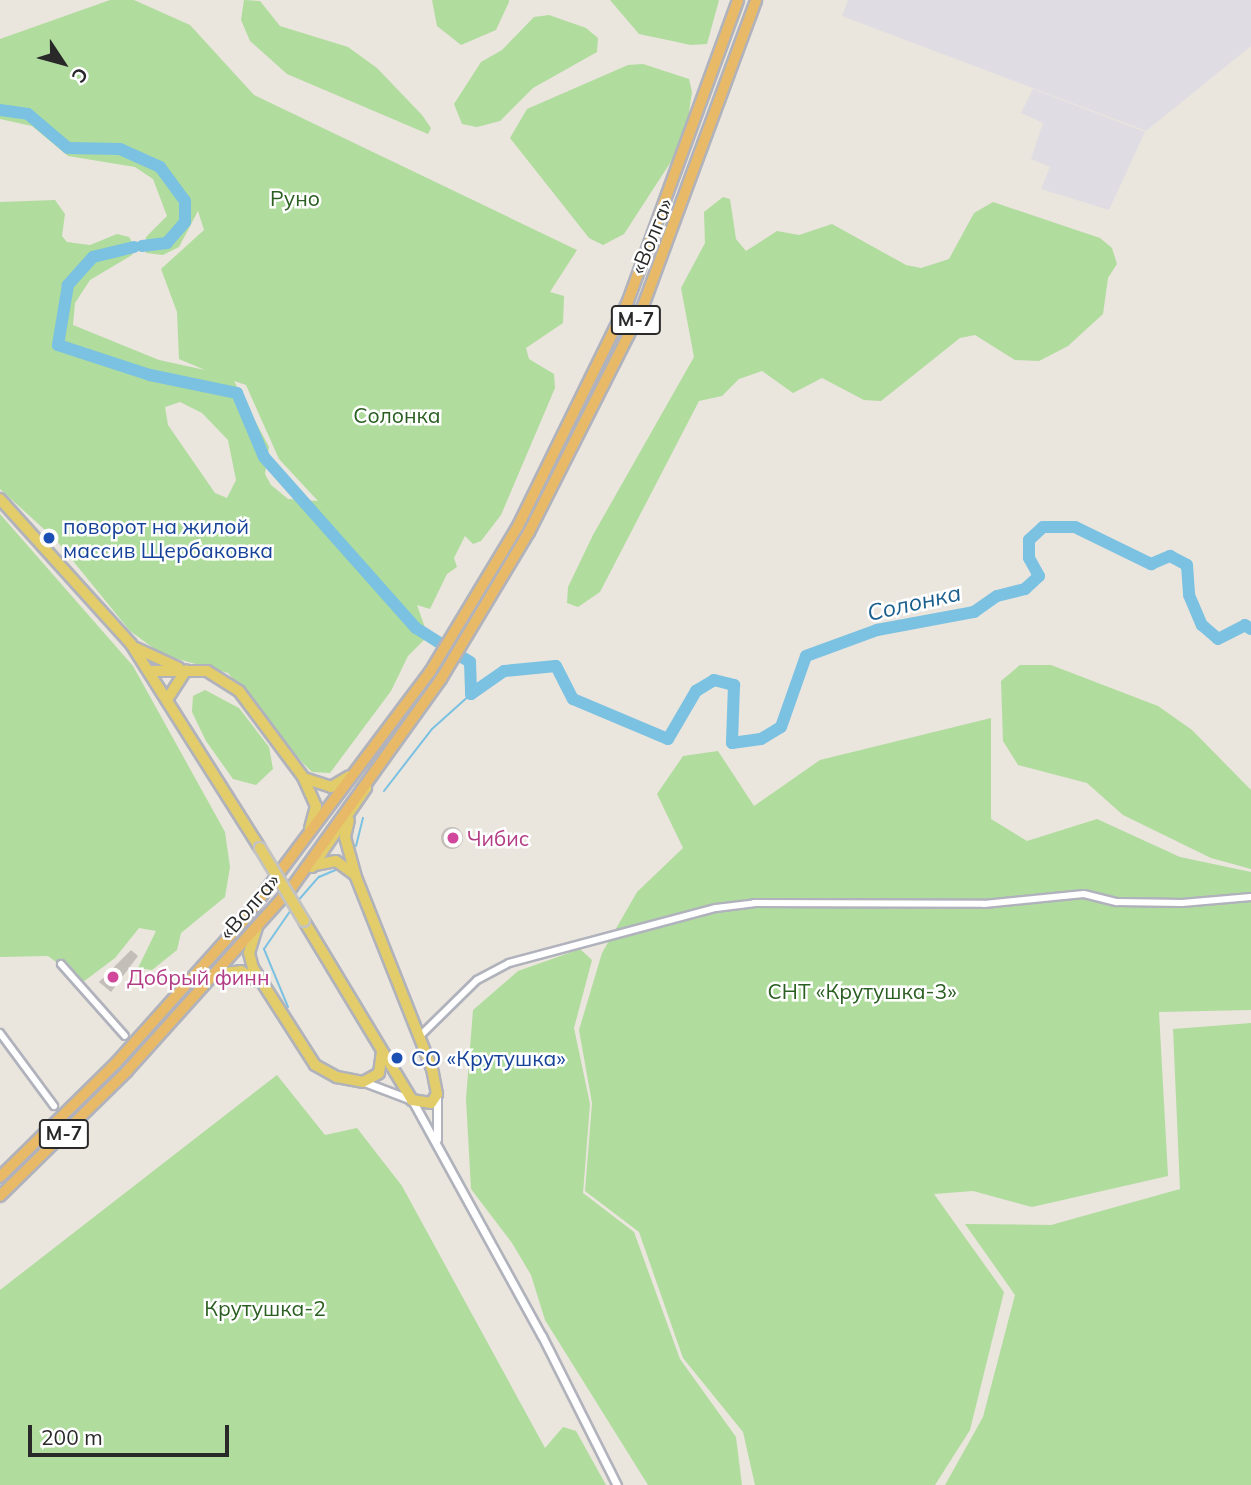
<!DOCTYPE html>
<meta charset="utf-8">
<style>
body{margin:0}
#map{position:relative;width:1251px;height:1485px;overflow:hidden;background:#eae5dd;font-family:Mulish,sans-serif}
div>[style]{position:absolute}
.industrial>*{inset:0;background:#dfdde3}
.green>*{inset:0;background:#b0dc9e}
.stream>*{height:2px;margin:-1px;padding:0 1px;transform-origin:1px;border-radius:1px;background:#7ac1e2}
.river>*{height:12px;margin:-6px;padding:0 6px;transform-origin:6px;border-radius:6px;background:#7ac1e2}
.building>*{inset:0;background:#c3bfb8}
.round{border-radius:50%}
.roads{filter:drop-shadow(2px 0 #b0b2bc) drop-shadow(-2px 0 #b0b2bc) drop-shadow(0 2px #b0b2bc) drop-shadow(0 -2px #b0b2bc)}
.minor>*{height:6px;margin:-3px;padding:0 3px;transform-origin:3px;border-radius:3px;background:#fff}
.tertiary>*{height:7px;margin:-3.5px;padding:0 3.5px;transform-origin:3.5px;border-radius:3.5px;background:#fff}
.primary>*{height:10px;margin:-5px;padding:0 5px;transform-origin:5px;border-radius:5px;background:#e2cd6a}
.trunk>*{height:10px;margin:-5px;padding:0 5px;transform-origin:5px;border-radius:5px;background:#e8ba67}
.bridges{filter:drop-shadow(2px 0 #c3c3c3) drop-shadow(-2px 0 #c3c3c3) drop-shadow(0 2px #c3c3c3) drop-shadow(0 -2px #c3c3c3)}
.primary-bridge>*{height:10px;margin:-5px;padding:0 5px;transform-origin:5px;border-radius:5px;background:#e2cd6a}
.dots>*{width:19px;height:19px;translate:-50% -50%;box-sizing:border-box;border:4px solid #fff;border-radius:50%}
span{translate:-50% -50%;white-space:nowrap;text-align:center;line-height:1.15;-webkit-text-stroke:5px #fff;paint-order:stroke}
.shield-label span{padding:2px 5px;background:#fff;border:2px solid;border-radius:5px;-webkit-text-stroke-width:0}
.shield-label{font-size:19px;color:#292929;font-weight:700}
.park-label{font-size:21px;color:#2a5f21}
.street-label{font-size:21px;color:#292929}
.transit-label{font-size:21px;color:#164399}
.left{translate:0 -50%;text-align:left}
.hotel-label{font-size:21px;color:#b23c85}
.water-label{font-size:23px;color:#1a5f8d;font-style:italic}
.north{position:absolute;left:28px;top:28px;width:70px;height:70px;-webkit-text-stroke:5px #fff;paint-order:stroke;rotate:126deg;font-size:19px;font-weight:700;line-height:28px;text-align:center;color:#292929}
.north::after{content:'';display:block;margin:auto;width:24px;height:32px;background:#292929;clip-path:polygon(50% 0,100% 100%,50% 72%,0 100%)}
.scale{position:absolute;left:28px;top:1425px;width:201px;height:32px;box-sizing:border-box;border:4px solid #292929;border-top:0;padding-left:9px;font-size:21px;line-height:24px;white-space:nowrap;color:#292929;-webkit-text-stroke:5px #fff;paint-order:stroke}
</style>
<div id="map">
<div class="industrial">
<div style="clip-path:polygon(848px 0,1251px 0,1251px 46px,1146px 131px,842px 16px)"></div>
<div style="clip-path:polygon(1033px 89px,1145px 132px,1109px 210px,1041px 189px,1050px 167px,1031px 159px,1043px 123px,1021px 113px)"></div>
</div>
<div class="green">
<div style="clip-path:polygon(evenodd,110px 0,134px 0,190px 25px,254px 95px,577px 250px,550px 292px,564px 296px,563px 323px,526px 348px,529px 359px,554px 374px,555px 388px,501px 515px,481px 541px,473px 544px,465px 536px,454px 558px,457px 567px,447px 574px,430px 609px,417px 605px,428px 636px,408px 656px,391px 691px,330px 773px,312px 772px,302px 762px,228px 673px,163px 655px,130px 631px,56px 540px,0 489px,0 202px,55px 200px,65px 214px,62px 236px,67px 242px,90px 245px,117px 234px,129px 237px,135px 247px,132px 255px,90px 280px,75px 303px,73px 325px,159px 360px,205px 370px,179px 359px,177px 312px,161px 269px,204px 230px,198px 211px,179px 247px,163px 255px,146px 253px,146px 237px,167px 216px,153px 179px,135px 167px,68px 156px,32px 126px,0 119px,0 39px,110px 0,234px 381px,246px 385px,279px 459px,318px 501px,288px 499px,271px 485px,265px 474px,269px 447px,234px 381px,110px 0,180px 402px,202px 413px,228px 440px,236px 480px,227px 498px,215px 493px,168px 425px,165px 407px,180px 402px)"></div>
<div style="clip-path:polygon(244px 0,260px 1px,280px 26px,348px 47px,377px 68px,422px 115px,431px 128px,428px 134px,287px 74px,250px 41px,241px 20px)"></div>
<div style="clip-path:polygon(432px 0,509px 0,509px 2px,496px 30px,461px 45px,437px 26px)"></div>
<div style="clip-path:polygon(610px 0,719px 0,707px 44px,691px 45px,639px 34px)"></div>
<div style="clip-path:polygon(549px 15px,586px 28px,598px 38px,597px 52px,533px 88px,500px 121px,477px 127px,462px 124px,454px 104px,481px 62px,502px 50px,534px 17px)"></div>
<div style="clip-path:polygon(643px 64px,689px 79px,692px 92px,687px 126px,674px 157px,624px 234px,603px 245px,589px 238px,510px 138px,527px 109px,628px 65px)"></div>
<div style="clip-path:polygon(723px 197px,730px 199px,736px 239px,746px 251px,777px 231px,799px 235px,832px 224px,906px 265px,921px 268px,949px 259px,974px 213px,993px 202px,1100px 238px,1112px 248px,1117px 264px,1108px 278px,1103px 314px,1068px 346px,1039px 361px,1015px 360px,975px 335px,960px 338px,881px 401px,864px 400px,822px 378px,793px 393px,762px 371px,739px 379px,722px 396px,699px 401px,600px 592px,578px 607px,567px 603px,568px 587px,593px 535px,694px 357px,681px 288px,705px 243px,704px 212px)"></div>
<div style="clip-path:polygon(0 514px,133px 666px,225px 832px,230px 867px,225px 897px,181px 933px,177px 950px,152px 970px,138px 968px,156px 931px,139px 928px,115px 958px,83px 982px,48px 956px,0 957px)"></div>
<div style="clip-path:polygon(1020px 665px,1051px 665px,1158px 706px,1192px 730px,1251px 790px,1251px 869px,1211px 858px,1123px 815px,1087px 783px,1018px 765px,1003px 741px,1001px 681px)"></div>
<div style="clip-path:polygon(205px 690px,239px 708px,269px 747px,273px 769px,256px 785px,233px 779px,206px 741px,192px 712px,193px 696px)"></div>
<div style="clip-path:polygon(991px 718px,991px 819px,1027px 841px,1097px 819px,1180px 857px,1251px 872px,1251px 1010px,1159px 1012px,1168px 1176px,1032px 1207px,973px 1191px,934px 1194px,1004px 1292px,970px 1430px,935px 1485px,755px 1485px,743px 1432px,683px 1358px,639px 1232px,585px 1191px,592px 1103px,579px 1030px,602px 953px,637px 892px,683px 848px,657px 794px,683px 756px,718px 751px,754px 806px,820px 760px)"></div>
<div style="clip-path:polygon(580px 949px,592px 960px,574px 1028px,590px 1104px,583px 1193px,634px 1232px,680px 1359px,736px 1437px,742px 1485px,648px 1485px,545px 1320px,531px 1275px,512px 1243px,471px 1189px,466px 1099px,473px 1010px,518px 971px)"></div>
<div style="clip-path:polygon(1251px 1023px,1251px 1485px,945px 1485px,983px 1417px,1015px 1295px,965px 1224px,1051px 1225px,1180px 1189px,1173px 1029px)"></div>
<div style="clip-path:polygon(277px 1075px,325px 1135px,357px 1128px,402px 1186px,545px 1448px,563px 1427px,576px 1431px,606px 1485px,0 1485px,0 1290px)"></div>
</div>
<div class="stream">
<div style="left:384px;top:791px;width:78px;rotate:-52.3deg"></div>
<div style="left:432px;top:729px;width:52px;rotate:-41.9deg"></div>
<div style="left:356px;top:846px;width:29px;rotate:-76deg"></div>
<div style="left:296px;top:903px;width:35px;rotate:-49deg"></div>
<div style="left:319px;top:877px;width:21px;rotate:-23deg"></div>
<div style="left:288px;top:1007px;width:63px;rotate:-112.5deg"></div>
<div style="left:264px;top:949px;width:51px;rotate:-55.4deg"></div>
</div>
<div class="river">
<div style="left:0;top:110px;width:28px;rotate:8deg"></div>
<div style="left:28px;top:114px;width:52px;rotate:40.4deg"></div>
<div style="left:68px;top:148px;width:52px;rotate:1.1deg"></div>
<div style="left:120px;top:149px;width:44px;rotate:24.2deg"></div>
<div style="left:160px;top:167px;width:42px;rotate:53.7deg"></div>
<div style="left:185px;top:201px;width:21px;rotate:90deg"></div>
<div style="left:185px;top:222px;width:28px;rotate:131deg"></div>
<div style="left:167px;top:243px;width:25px;rotate:173deg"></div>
<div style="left:134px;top:247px;width:42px;rotate:166.3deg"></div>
<div style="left:93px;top:257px;width:38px;rotate:132deg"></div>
<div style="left:68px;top:285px;width:61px;rotate:99.5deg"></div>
<div style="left:58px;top:345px;width:97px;rotate:18.1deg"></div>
<div style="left:150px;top:375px;width:89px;rotate:11.7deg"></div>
<div style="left:237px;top:393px;width:69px;rotate:67.1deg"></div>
<div style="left:264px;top:457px;width:229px;rotate:48.4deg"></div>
<div style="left:416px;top:628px;width:64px;rotate:32.2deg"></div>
<div style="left:470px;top:662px;width:32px;rotate:88deg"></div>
<div style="left:471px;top:694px;width:40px;rotate:-34.9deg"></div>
<div style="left:504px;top:671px;width:52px;rotate:-5.5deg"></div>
<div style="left:556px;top:666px;width:37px;rotate:63deg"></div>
<div style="left:573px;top:699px;width:103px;rotate:22.8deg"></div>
<div style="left:668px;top:739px;width:56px;rotate:-59.7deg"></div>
<div style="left:696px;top:691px;width:21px;rotate:-31deg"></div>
<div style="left:714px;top:680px;width:21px;rotate:14deg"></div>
<div style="left:734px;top:685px;width:58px;rotate:92deg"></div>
<div style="left:732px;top:743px;width:29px;rotate:-8deg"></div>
<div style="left:761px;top:739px;width:23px;rotate:-31deg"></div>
<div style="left:781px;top:727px;width:75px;rotate:-70.6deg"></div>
<div style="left:806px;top:656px;width:76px;rotate:-20.1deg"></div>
<div style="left:877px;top:630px;width:99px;rotate:-10.5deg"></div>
<div style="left:974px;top:612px;width:28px;rotate:-35deg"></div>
<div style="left:997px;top:596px;width:29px;rotate:-14deg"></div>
<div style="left:1025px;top:589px;width:19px;rotate:-43deg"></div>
<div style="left:1039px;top:576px;width:21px;rotate:-119deg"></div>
<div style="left:1029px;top:558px;width:18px;rotate:-90deg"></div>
<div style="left:1029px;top:540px;width:19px;rotate:-43deg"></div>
<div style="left:1043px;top:527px;width:32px"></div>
<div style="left:1075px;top:527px;width:85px;rotate:26deg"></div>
<div style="left:1151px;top:564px;width:21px;rotate:-23deg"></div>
<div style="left:1170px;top:556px;width:19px;rotate:28deg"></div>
<div style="left:1187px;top:565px;width:30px;rotate:86deg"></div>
<div style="left:1189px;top:595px;width:33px;rotate:67deg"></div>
<div style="left:1202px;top:625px;width:21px;rotate:41deg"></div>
<div style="left:1218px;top:639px;width:30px;rotate:-27deg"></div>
<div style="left:1245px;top:625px;width:7px;rotate:34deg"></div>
</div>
<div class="building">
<div class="round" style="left:441px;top:827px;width:22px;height:22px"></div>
<div style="clip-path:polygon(131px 950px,138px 956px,111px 992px,99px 982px)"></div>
</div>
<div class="roads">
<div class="minor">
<div style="left:61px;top:964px;width:96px;rotate:48.4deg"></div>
<div style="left:0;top:1033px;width:91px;rotate:53.5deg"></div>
<div style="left:420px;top:1036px;width:80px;rotate:-44.5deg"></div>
<div style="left:477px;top:980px;width:36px;rotate:-28deg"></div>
<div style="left:509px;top:963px;width:214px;rotate:-14.9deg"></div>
<div style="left:716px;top:908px;width:38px;rotate:-7deg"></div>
<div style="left:754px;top:903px;width:230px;rotate:0.2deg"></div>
<div style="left:984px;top:904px;width:100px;rotate:-5.7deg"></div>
<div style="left:1084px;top:894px;width:34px;rotate:14deg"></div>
<div style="left:1117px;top:902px;width:65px;rotate:0.9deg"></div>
<div style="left:1182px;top:903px;width:69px;rotate:-5deg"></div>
</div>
<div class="tertiary">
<div style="left:364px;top:1082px;width:51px;rotate:20.6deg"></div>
<div style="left:412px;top:1100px;width:269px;rotate:61.2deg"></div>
<div style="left:542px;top:1336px;width:167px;rotate:63.3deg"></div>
<div style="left:437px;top:1095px;width:44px;rotate:90deg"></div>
</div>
<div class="primary">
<div style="left:0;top:499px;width:195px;rotate:47.9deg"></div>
<div style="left:131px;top:644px;width:241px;rotate:57.7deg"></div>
<div style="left:136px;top:648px;width:47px;rotate:24.9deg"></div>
<div style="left:150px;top:671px;width:57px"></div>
<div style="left:207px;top:671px;width:38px;rotate:32deg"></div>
<div style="left:239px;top:691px;width:107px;rotate:53.3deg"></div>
<div style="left:303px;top:777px;width:32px;rotate:66deg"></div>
<div style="left:316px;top:806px;width:23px;rotate:105deg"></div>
<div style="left:168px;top:698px;width:33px;rotate:-57deg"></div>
<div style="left:307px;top:779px;width:25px;rotate:18deg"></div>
<div style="left:331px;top:787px;width:21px;rotate:-31deg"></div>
<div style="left:315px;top:865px;width:21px;rotate:-11deg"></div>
<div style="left:336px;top:861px;width:22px;rotate:36deg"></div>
<div style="left:312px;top:867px;width:96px;rotate:-55.6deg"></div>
<div style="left:304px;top:921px;width:209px;rotate:58.9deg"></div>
<div style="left:412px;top:1100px;width:19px;rotate:9deg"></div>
<div style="left:431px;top:1103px;width:11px;rotate:-56deg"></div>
<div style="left:437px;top:1094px;width:25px;rotate:-101deg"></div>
<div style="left:432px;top:1069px;width:206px;rotate:-111.6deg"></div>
<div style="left:356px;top:877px;width:41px;rotate:-105.4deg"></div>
<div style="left:345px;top:837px;width:17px;rotate:-77deg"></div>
<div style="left:257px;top:927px;width:27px;rotate:107deg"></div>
<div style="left:249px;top:953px;width:16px;rotate:75deg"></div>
<div style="left:253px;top:968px;width:115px;rotate:57.4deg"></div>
<div style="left:315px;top:1065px;width:25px;rotate:29deg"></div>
<div style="left:337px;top:1077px;width:26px;rotate:11deg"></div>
<div style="left:363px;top:1082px;width:18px;rotate:-29deg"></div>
<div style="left:379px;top:1073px;width:22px;rotate:-82deg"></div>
<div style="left:214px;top:974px;width:27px;rotate:-6deg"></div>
<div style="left:241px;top:971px;width:19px;rotate:32deg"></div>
</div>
<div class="trunk">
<div style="left:0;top:1177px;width:163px;rotate:-44.5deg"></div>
<div style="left:116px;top:1063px;width:191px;rotate:-48.2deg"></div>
<div style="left:243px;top:921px;width:311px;rotate:-53.1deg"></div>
<div style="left:430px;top:672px;width:170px;rotate:-58.9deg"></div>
<div style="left:518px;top:526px;width:250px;rotate:-63.9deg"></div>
<div style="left:628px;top:301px;width:320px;rotate:-69.9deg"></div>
<div style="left:0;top:1196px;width:178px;rotate:-44.5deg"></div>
<div style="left:127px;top:1071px;width:247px;rotate:-48.1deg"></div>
<div style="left:292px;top:887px;width:256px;rotate:-54.4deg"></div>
<div style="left:441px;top:679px;width:171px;rotate:-59.1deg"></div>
<div style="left:529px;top:532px;width:253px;rotate:-63.2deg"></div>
<div style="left:643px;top:306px;width:326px;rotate:-69.7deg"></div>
</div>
</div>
<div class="bridges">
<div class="primary-bridge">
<div style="left:260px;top:848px;width:85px;rotate:58.9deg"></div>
</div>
</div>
<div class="dots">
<div style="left:49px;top:538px;background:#1a4fb4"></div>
<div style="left:453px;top:838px;background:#d1479c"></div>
<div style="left:113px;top:977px;background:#d1479c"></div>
<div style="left:397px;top:1058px;background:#1a4fb4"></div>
</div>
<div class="shield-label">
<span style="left:636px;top:320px">М-7</span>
<span style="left:64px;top:1134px">М-7</span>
</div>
<div class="park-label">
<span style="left:295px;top:198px">Руно</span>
<span style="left:397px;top:415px">Солонка</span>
<span style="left:862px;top:991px">СНТ «Крутушка-3»</span>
<span style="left:265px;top:1308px">Крутушка-2</span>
</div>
<div class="street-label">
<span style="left:651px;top:236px;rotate:-68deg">«Волга»</span>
<span style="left:249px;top:906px;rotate:-49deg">«Волга»</span>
</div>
<div class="transit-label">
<span class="left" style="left:63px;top:538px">поворот на жилой<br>массив Щербаковка</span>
<span class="left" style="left:411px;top:1058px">СО «Крутушка»</span>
</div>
<div class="hotel-label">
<span class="left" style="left:467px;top:838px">Чибис</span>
<span class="left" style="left:127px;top:977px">Добрый финн</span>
</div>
<div class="water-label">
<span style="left:914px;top:603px;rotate:-13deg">Солонка</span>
</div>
<div class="north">С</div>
<div class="scale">200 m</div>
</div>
